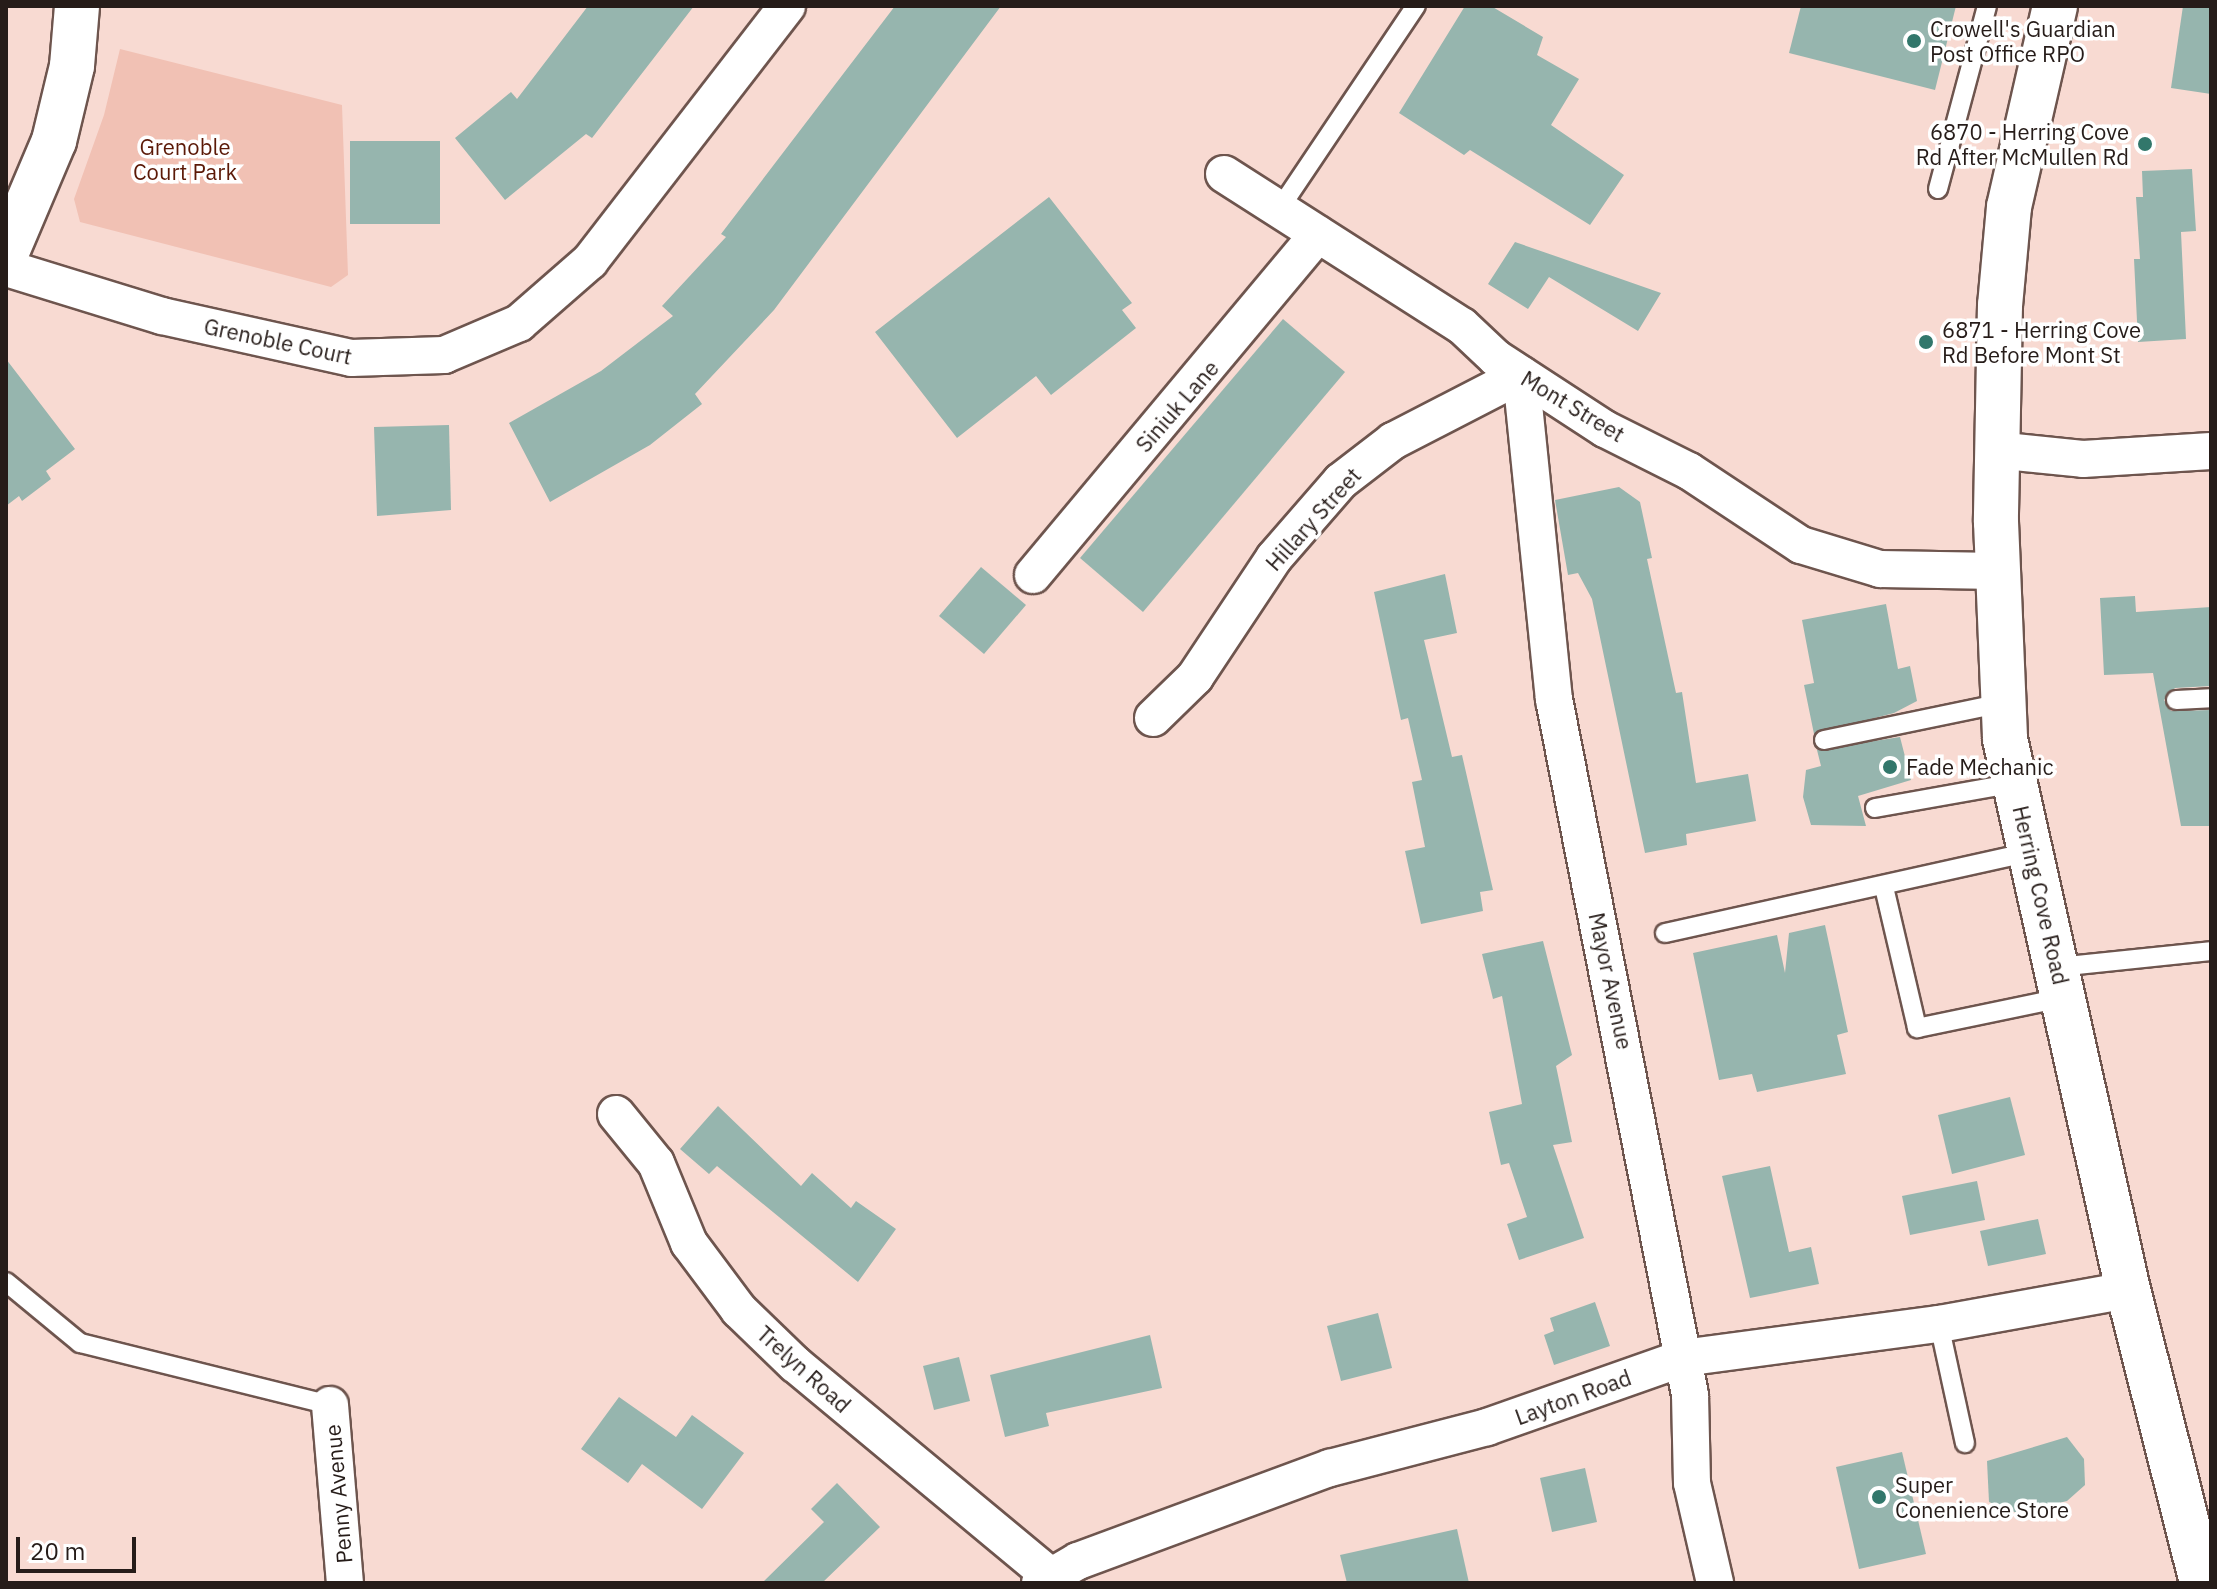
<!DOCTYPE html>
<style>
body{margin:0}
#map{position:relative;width:2217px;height:1589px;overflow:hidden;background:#f8dad2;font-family:"IBM Plex Sans",sans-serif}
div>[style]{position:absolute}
.green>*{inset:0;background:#f1c1b4}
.building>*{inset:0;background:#96b5ae}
.roads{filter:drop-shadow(2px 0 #6e554e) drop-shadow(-2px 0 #6e554e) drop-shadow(0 2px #6e554e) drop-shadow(0 -2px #6e554e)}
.service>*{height:18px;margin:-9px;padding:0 9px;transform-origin:9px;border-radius:9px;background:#fff}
.minor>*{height:36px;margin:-18px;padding:0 18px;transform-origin:18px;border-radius:18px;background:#fff}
.tertiary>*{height:44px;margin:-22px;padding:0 22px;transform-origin:22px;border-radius:22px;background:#fff}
.secondary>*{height:44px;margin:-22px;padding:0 22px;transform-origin:22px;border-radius:22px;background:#fff}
.dots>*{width:22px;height:22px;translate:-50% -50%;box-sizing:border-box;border:4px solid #fff;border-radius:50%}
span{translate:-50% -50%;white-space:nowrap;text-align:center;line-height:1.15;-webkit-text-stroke:7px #fff;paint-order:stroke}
.poi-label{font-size:22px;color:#261c19}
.left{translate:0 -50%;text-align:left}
.right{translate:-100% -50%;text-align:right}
.park-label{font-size:22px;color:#5b1907}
.street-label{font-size:22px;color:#261c19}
.frame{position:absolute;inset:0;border:8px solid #261c19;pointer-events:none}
.scale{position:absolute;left:16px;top:1537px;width:120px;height:36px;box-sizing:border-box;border:4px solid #261c19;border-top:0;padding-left:10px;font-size:24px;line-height:28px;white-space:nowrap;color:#261c19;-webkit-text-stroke:6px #fff;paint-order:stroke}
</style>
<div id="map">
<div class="green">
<div style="clip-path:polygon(120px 49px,342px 105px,348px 275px,331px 287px,80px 222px,74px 199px,104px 115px)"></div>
</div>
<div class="building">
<div style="clip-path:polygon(588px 6px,694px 6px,592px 138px,586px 134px,505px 200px,455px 138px,511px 92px,517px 99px)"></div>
<div style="clip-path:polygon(895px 6px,1001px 6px,774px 310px,695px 394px,702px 404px,650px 445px,550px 502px,509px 423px,601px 371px,673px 316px,662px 306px,726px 237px,721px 234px)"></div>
<div style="clip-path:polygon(1465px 6px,1491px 6px,1543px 37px,1537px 55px,1579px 79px,1551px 125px,1624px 175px,1590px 225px,1470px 150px,1464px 155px,1399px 113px)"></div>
<div style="clip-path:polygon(1801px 6px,1956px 6px,1935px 90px,1789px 53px)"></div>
<div style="clip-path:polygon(2183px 6px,2211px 6px,2211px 94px,2171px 88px)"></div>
<div style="clip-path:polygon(350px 141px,440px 141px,440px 224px,350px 224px)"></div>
<div style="clip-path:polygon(2192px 169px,2196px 231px,2181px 232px,2186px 339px,2138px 342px,2134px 259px,2140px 259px,2136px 197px,2143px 197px,2142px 171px)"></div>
<div style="clip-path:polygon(1049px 197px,1132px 303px,1122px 310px,1136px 328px,1051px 395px,1036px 376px,957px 438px,875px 332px)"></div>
<div style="clip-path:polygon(1515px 242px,1561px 258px,1661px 293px,1638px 331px,1549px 277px,1528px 309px,1488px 284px)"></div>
<div style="clip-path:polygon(1283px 319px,1345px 372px,1143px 612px,1080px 558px)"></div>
<div style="clip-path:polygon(6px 359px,75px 449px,46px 471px,51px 479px,22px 501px,19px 496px,6px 506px)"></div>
<div style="clip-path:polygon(449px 425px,451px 510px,377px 516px,374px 427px)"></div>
<div style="clip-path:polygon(1619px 487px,1640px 502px,1652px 558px,1647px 559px,1676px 693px,1682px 692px,1696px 783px,1748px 774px,1756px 821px,1686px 834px,1687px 845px,1645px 853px,1592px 599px,1578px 573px,1568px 575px,1555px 500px)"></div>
<div style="clip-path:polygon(981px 567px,1026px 605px,984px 654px,939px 616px)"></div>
<div style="clip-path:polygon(1445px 574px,1457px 633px,1424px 640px,1452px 757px,1462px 755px,1493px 890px,1480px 892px,1483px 911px,1421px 924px,1405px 851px,1425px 847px,1412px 782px,1422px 780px,1408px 718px,1401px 720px,1374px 592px)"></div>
<div style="clip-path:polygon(2135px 596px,2136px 612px,2211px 607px,2211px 686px,2175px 688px,2164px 700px,2171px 711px,2211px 710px,2211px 826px,2181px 826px,2153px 673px,2104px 675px,2100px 598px)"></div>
<div style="clip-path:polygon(1886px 604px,1898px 669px,1910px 666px,1917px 701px,1894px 713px,1814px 734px,1804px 685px,1814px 683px,1802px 620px)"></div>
<div style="clip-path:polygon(1900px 737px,1911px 780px,1858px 796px,1866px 826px,1811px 825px,1803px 797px,1806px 770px,1821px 766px,1817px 750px)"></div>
<div style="clip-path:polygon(1825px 925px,1848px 1032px,1837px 1035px,1846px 1074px,1757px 1092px,1752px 1074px,1719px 1080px,1693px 953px,1777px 935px,1785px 973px,1789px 933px)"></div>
<div style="clip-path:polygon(1543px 941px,1572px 1055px,1556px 1066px,1572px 1142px,1553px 1145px,1584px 1238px,1519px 1260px,1507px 1224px,1527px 1217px,1509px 1163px,1501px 1165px,1489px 1112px,1522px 1104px,1502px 996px,1493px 999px,1482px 954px)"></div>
<div style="clip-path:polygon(2010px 1097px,2025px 1155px,1952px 1174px,1938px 1115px)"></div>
<div style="clip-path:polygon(718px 1106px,801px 1186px,812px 1173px,851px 1208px,856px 1201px,896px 1229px,858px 1282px,717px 1166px,709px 1174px,680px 1149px)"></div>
<div style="clip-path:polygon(1770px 1166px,1789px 1252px,1811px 1247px,1819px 1284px,1750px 1298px,1722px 1176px)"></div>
<div style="clip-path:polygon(1977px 1181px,1985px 1220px,1910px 1235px,1902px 1196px)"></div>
<div style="clip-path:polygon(2038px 1219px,2046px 1254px,1988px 1266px,1980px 1231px)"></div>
<div style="clip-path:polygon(1595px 1302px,1610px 1346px,1554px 1365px,1544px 1335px,1554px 1331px,1550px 1318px)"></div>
<div style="clip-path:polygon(1378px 1313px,1392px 1368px,1341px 1381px,1327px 1326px)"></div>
<div style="clip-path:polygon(1150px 1335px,1162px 1388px,1046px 1413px,1049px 1426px,1005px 1437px,990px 1375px)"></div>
<div style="clip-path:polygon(959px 1357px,970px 1401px,934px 1410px,923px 1366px)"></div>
<div style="clip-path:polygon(619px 1397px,676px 1437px,692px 1415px,744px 1453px,702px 1509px,642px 1464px,628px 1483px,581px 1449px)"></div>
<div style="clip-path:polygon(2067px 1437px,2084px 1459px,2085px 1485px,2067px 1501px,2017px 1513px,1989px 1502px,1987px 1461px)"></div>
<div style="clip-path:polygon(1902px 1452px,1926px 1554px,1859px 1569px,1836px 1467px)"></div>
<div style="clip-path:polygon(1585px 1468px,1597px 1522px,1552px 1532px,1540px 1478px)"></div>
<div style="clip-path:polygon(837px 1483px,880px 1527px,822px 1583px,762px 1583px,824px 1522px,811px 1509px)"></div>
<div style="clip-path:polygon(1457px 1529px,1469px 1583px,1347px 1583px,1340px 1555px)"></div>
</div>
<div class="roads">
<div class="service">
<div style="left:1938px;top:189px;width:189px;rotate:-75deg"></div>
<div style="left:1278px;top:211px;width:247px;rotate:-56.1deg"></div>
<div style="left:2176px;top:700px;width:35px;rotate:-3deg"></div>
<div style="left:1824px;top:740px;width:183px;rotate:-11.7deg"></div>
<div style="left:1875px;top:808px;width:142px;rotate:-10.1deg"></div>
<div style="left:1884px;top:887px;width:145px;rotate:76.8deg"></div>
<div style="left:1917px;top:1028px;width:148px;rotate:-11.7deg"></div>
<div style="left:1665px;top:933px;width:375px;rotate:-12.5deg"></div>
<div style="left:2057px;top:967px;width:155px;rotate:-5.9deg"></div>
<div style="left:6px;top:1282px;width:96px;rotate:39.5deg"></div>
<div style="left:80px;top:1343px;width:258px;rotate:13.9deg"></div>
<div style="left:1939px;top:1324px;width:122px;rotate:77.7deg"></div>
</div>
<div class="minor">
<div style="left:1224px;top:174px;width:282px;rotate:32.6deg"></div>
<div style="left:1462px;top:326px;width:47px;rotate:43.3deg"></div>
<div style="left:1496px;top:358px;width:130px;rotate:33.1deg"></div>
<div style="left:1605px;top:429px;width:94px;rotate:26.6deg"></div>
<div style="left:1689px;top:471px;width:134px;rotate:33.5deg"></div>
<div style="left:1801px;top:545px;width:83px;rotate:16.9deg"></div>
<div style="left:1880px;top:569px;width:118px;rotate:1deg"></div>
<div style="left:6px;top:268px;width:163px;rotate:17.1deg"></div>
<div style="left:162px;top:316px;width:194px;rotate:12.5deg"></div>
<div style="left:351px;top:358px;width:93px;rotate:-1.8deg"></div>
<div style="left:444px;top:355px;width:82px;rotate:-23.1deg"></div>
<div style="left:519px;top:323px;width:94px;rotate:-41.1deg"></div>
<div style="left:590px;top:261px;width:322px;rotate:-52.3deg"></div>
<div style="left:1521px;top:375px;width:326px;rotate:84.2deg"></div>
<div style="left:1554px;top:699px;width:709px;rotate:78.94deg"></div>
<div style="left:1690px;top:1395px;width:88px;rotate:88.7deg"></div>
<div style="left:1692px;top:1483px;width:103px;rotate:77deg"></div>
<div style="left:1995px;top:450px;width:88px;rotate:5.8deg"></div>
<div style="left:2083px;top:459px;width:128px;rotate:-3.6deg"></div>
<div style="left:1033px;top:575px;width:444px;rotate:-50.1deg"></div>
<div style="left:1153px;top:718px;width:59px;rotate:-44.3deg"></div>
<div style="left:1195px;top:677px;width:143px;rotate:-56.4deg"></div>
<div style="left:1274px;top:558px;width:102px;rotate:-49deg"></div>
<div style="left:1341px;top:481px;width:66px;rotate:-37.6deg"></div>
<div style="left:1393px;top:441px;width:144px;rotate:-27.3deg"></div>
<div style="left:616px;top:1114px;width:63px;rotate:50.8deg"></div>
<div style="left:656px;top:1163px;width:87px;rotate:67.6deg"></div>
<div style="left:689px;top:1243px;width:84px;rotate:53.3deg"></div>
<div style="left:739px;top:1310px;width:78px;rotate:44deg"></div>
<div style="left:795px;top:1364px;width:332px;rotate:39.7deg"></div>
<div style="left:330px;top:1405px;width:179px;rotate:85.2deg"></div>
<div style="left:1040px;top:1583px;width:44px;rotate:-30.1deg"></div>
<div style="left:1078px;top:1561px;width:269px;rotate:-20.3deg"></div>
<div style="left:1330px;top:1468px;width:162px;rotate:-14.6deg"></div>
<div style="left:1487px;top:1427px;width:208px;rotate:-19.4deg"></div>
<div style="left:1683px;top:1358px;width:258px;rotate:-7.6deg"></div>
<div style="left:1939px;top:1324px;width:192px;rotate:-10.2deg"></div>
</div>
<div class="tertiary">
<div style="left:6px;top:254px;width:123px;rotate:-67deg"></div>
<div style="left:54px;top:141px;width:77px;rotate:-76.5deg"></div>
<div style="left:72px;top:66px;width:60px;rotate:-85.2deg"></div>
</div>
<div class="secondary">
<div style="left:2055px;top:6px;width:206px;rotate:102.9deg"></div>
<div style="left:2009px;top:207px;width:98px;rotate:95.2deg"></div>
<div style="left:2000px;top:305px;width:217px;rotate:91.1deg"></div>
<div style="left:1996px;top:522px;width:217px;rotate:87.6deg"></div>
<div style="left:2005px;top:739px;width:565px;rotate:77.42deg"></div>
<div style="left:2128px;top:1290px;width:302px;rotate:75.8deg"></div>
</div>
</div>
<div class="dots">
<div style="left:1914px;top:41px;background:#32776b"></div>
<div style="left:2145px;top:144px;background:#32776b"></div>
<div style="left:1926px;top:342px;background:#32776b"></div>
<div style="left:1890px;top:767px;background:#32776b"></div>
<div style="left:1879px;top:1497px;background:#32776b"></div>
</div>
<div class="poi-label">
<span class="left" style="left:1930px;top:41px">Crowell's Guardian<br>Post Office RPO</span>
<span class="right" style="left:2129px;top:144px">6870 - Herring Cove<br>Rd After McMullen Rd</span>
<span class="left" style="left:1942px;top:342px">6871 - Herring Cove<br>Rd Before Mont St</span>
<span class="left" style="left:1906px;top:767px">Fade Mechanic</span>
<span class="left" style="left:1895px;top:1497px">Super<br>Conenience Store</span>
</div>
<div class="park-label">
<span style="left:185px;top:159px">Grenoble<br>Court Park</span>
</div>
<div class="street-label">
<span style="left:278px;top:341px;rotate:12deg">Grenoble Court</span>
<span style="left:1177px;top:406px;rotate:-49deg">Siniuk Lane</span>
<span style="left:1573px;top:406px;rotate:31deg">Mont Street</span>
<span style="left:1313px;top:519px;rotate:-48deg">Hillary Street</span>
<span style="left:2041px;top:895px;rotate:77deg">Herring Cove Road</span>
<span style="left:1611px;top:981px;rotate:78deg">Mayor Avenue</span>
<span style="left:804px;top:1369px;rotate:42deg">Trelyn Road</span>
<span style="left:1573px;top:1397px;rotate:-20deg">Layton Road</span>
<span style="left:338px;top:1494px;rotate:-95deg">Penny Avenue</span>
</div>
<div class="frame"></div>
<div class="scale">20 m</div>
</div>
